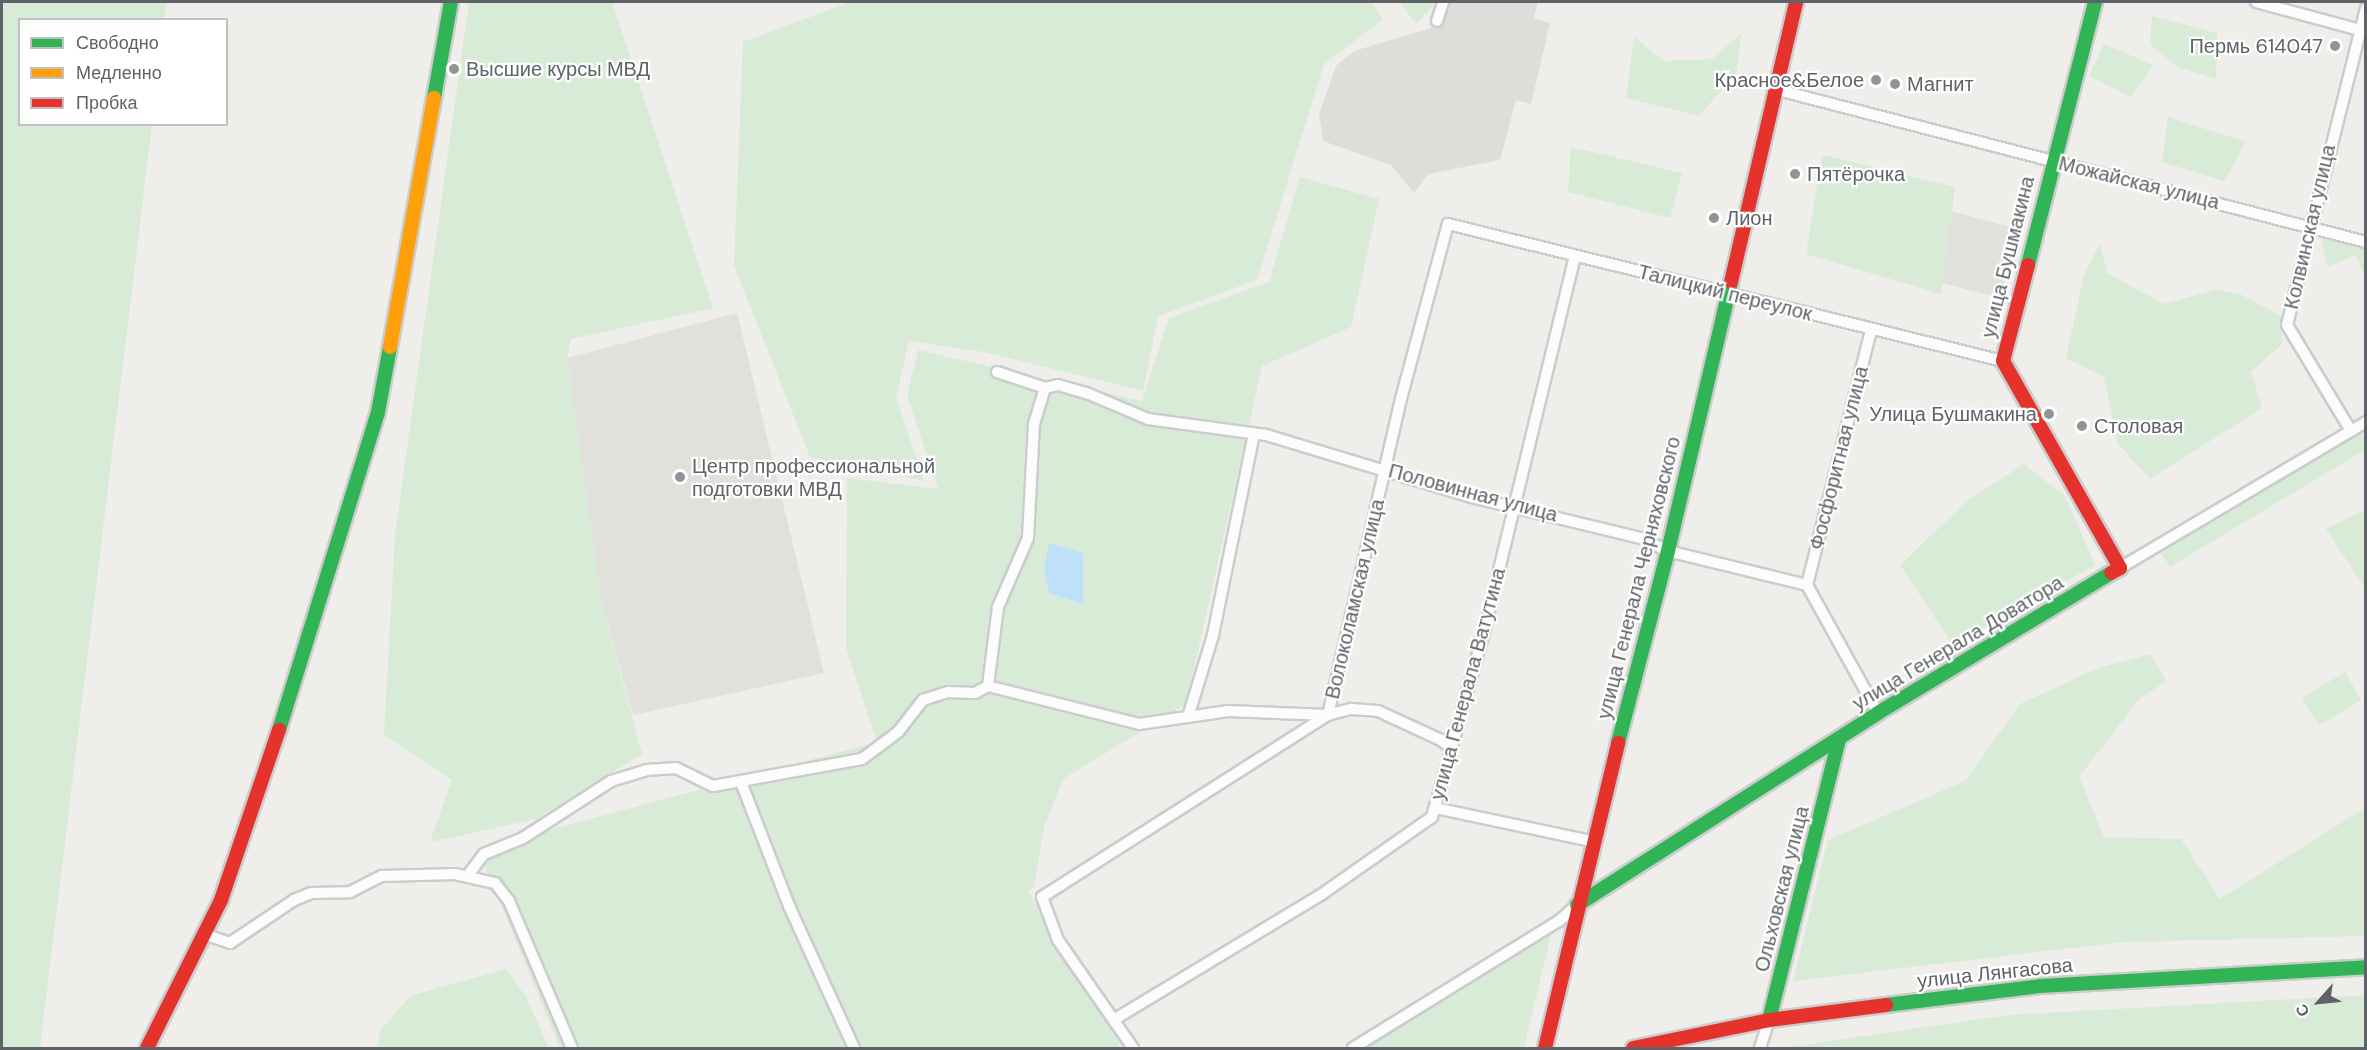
<!DOCTYPE html>
<meta charset="utf-8">
<style>
body{margin:0}
#map{position:relative;width:2367px;height:1050px;overflow:hidden;background:#efeeea;font-family:"DM Sans",sans-serif}
div>[style]{position:absolute}
.industrial>*{inset:0;background:#dfddda}
.education>*{inset:0;background:#e2e0da}
.green>*{inset:0;background:#d8ebd6}
.water>*{inset:0;background:#bfe0f9}
.roads{filter:drop-shadow(2px 0 #cbcccc) drop-shadow(-2px 0 #cbcccc) drop-shadow(0 2px #cbcccc) drop-shadow(0 -2px #cbcccc)}
.street>*{height:10px;margin:-5px;padding:0 5px;transform-origin:5px;border-radius:5px;background:#fdfcfc}
.fast>*{height:14px;margin:-7px;padding:0 7px;transform-origin:7px;border-radius:7px;background:#30b455}
.slow>*{height:14px;margin:-7px;padding:0 7px;transform-origin:7px;border-radius:7px;background:#ff9f0a}
.jam>*{height:14px;margin:-7px;padding:0 7px;transform-origin:7px;border-radius:7px;background:#e5322d}
.dots>*{width:16px;height:16px;translate:-50% -50%;box-sizing:border-box;border:3px solid #fff;border-radius:50%}
span{translate:-50% -50%;white-space:nowrap;text-align:center;line-height:1.15;-webkit-text-stroke:4.5px #fff;paint-order:stroke}
.poi-label{font-size:20px;color:#5f6368}
.right{translate:-100% -50%;text-align:right}
.left{translate:0 -50%;text-align:left}
.street-label{font-size:20px;color:#5f6368}
.frame{position:absolute;inset:0;border:3px solid #5f6368;pointer-events:none}
.legend{position:absolute;left:18px;top:18px;width:210px;height:108px;box-sizing:border-box;background:#fff;border:2px solid #bfc1c3;margin:0;padding:8px 10px;list-style:none;font-size:18px;color:#5f6368}
.legend li{display:flex;align-items:center;gap:12px;height:30px}
.legend b{width:30px;border:2px solid #bfc1c3}
.north{position:absolute;left:2289px;top:972px;width:60px;height:60px;-webkit-text-stroke:4px #fff;paint-order:stroke;rotate:243deg;font-size:16px;font-weight:700;line-height:24px;text-align:center;color:#5f6368}
.north::after{content:'';display:block;margin:auto;width:21px;height:27px;background:#5f6368;clip-path:polygon(50% 0,100% 100%,50% 72%,0 100%)}
</style>
<div id="map">
<div class="industrial">
<div style="clip-path:polygon(1448px 2px,1538px 2px,1534px 18px,1550px 23px,1531px 104px,1516px 100px,1500px 160px,1428px 174px,1414px 193px,1391px 165px,1323px 141px,1319px 114px,1336px 66px,1354px 51px,1441px 25px)"></div>
</div>
<div class="education">
<div style="clip-path:polygon(1905px 199px,2018px 229px,2000px 298px,1888px 269px)"></div>
<div style="clip-path:polygon(737px 313px,824px 673px,633px 715px,600px 595px,567px 358px)"></div>
</div>
<div class="green">
<div style="clip-path:polygon(2px 2px,167px 2px,164px 19px,20px 20px,20px 124px,152px 125px,40px 1048px,2px 1048px)"></div>
<div style="clip-path:polygon(469px 2px,612px 2px,713px 308px,571px 339px,567px 358px,600px 595px,642px 754px,536px 819px,430px 842px,452px 780px,384px 735px,395px 535px)"></div>
<div style="clip-path:polygon(850px 2px,1371px 2px,1383px 19px,1324px 64px,1257px 280px,1158px 316px,1143px 391px,984px 352px,909px 341px,896px 397px,924px 481px,810px 457px,734px 266px,743px 42px)"></div>
<div style="clip-path:polygon(1400px 2px,1436px 2px,1416px 24px)"></div>
<div style="clip-path:polygon(2152px 16px,2217px 33px,2216px 79px,2178px 67px,2150px 45px)"></div>
<div style="clip-path:polygon(1742px 33px,1736px 74px,1699px 116px,1626px 98px,1634px 37px,1664px 61px,1712px 59px)"></div>
<div style="clip-path:polygon(2104px 44px,2153px 65px,2131px 97px,2089px 76px)"></div>
<div style="clip-path:polygon(2168px 117px,2246px 142px,2224px 181px,2162px 162px)"></div>
<div style="clip-path:polygon(1571px 147px,1682px 173px,1670px 218px,1568px 192px)"></div>
<div style="clip-path:polygon(1822px 155px,1955px 187px,1941px 294px,1806px 254px)"></div>
<div style="clip-path:polygon(1300px 177px,1379px 199px,1351px 327px,1262px 366px,1186px 704px,1063px 779px,1044px 827px,1034px 886px,1029px 892px,1122px 1048px,560px 1048px,478px 849px,877px 742px,846px 648px,847px 478px,938px 489px,907px 395px,918px 350px,1142px 401px,1169px 318px,1269px 282px)"></div>
<div style="clip-path:polygon(2321px 238px,2365px 240px,2365px 276px,2355px 255px,2328px 267px)"></div>
<div style="clip-path:polygon(2100px 243px,2107px 273px,2164px 304px,2215px 290px,2238px 293px,2281px 316px,2282px 344px,2251px 372px,2262px 408px,2150px 479px,2118px 444px,2104px 377px,2066px 358px,2084px 275px)"></div>
<div style="clip-path:polygon(2365px 429px,2365px 450px,2170px 567px,2161px 552px)"></div>
<div style="clip-path:polygon(2024px 464px,2065px 496px,2095px 565px,1953px 645px,1900px 565px,1967px 501px)"></div>
<div style="clip-path:polygon(2365px 510px,2365px 588px,2326px 529px)"></div>
<div style="clip-path:polygon(2151px 654px,2166px 681px,2138px 700px,2079px 777px,2104px 837px,2181px 839px,2220px 899px,2365px 808px,2365px 936px,2122px 942px,1793px 981px,1828px 840px,1965px 781px,2020px 704px,2098px 668px)"></div>
<div style="clip-path:polygon(2345px 672px,2361px 700px,2319px 725px,2302px 698px)"></div>
<div style="clip-path:polygon(1552px 931px,1524px 1047px,1360px 1048px)"></div>
<div style="clip-path:polygon(506px 969px,526px 997px,549px 1048px,377px 1048px,380px 1031px,410px 996px)"></div>
<div style="clip-path:polygon(2365px 995px,2365px 1048px,1782px 1048px,2008px 1015px)"></div>
</div>
<div class="water">
<div style="clip-path:polygon(1049px 543px,1083px 553px,1083px 604px,1049px 593px,1044px 569px)"></div>
</div>
<div class="roads">
<div class="street">
<div style="left:2256px;top:2px;width:108px;rotate:15.1deg"></div>
<div style="left:1437px;top:21px;width:20px;rotate:-72deg"></div>
<div style="left:1774px;top:89px;width:611px;rotate:14.49deg"></div>
<div style="left:997px;top:372px;width:51px;rotate:18.4deg"></div>
<div style="left:1045px;top:388px;width:13px;rotate:-13deg"></div>
<div style="left:1058px;top:385px;width:32px;rotate:16deg"></div>
<div style="left:1089px;top:394px;width:64px;rotate:23deg"></div>
<div style="left:1148px;top:419px;width:119px;rotate:7.7deg"></div>
<div style="left:1266px;top:435px;width:214px;rotate:16.8deg"></div>
<div style="left:1471px;top:497px;width:175px;rotate:13.6deg"></div>
<div style="left:1641px;top:538px;width:30px;rotate:26deg"></div>
<div style="left:1668px;top:551px;width:143px;rotate:13.7deg"></div>
<div style="left:1807px;top:585px;width:146px;rotate:61deg"></div>
<div style="left:2351px;top:431px;width:124px;rotate:-121.1deg"></div>
<div style="left:2287px;top:325px;width:326px;rotate:-76deg"></div>
<div style="left:2120px;top:568px;width:286px;rotate:-30.7deg"></div>
<div style="left:1807px;top:585px;width:263px;rotate:-75.9deg"></div>
<div style="left:988px;top:686px;width:80px;rotate:-82.8deg"></div>
<div style="left:998px;top:607px;width:75px;rotate:-66.5deg"></div>
<div style="left:1028px;top:538px;width:114px;rotate:-87deg"></div>
<div style="left:1034px;top:424px;width:38px;rotate:-73deg"></div>
<div style="left:1188px;top:717px;width:86px;rotate:-73deg"></div>
<div style="left:1213px;top:635px;width:206px;rotate:-78.5deg"></div>
<div style="left:741px;top:782px;width:133px;rotate:68.8deg"></div>
<div style="left:789px;top:906px;width:156px;rotate:65.4deg"></div>
<div style="left:1435px;top:808px;width:160px;rotate:11.9deg"></div>
<div style="left:468px;top:875px;width:26px;rotate:-53deg"></div>
<div style="left:484px;top:854px;width:42px;rotate:-22.3deg"></div>
<div style="left:523px;top:838px;width:105px;rotate:-32.9deg"></div>
<div style="left:611px;top:781px;width:37px;rotate:-17deg"></div>
<div style="left:646px;top:770px;width:30px;rotate:-4deg"></div>
<div style="left:676px;top:768px;width:41px;rotate:25.9deg"></div>
<div style="left:713px;top:786px;width:151px;rotate:-10.3deg"></div>
<div style="left:862px;top:759px;width:45px;rotate:-36.9deg"></div>
<div style="left:898px;top:732px;width:41px;rotate:-52deg"></div>
<div style="left:923px;top:700px;width:26px;rotate:-18deg"></div>
<div style="left:948px;top:692px;width:27px;rotate:2deg"></div>
<div style="left:975px;top:693px;width:15px;rotate:-28deg"></div>
<div style="left:988px;top:686px;width:156px;rotate:14.1deg"></div>
<div style="left:1139px;top:724px;width:90px;rotate:-8.3deg"></div>
<div style="left:1228px;top:711px;width:100px;rotate:2.3deg"></div>
<div style="left:1328px;top:715px;width:24px;rotate:-15deg"></div>
<div style="left:1351px;top:709px;width:27px;rotate:4deg"></div>
<div style="left:1378px;top:711px;width:69px;rotate:24.7deg"></div>
<div style="left:1441px;top:740px;width:13px;rotate:39deg"></div>
<div style="left:204px;top:934px;width:28px;rotate:19deg"></div>
<div style="left:230px;top:943px;width:77px;rotate:-33.9deg"></div>
<div style="left:294px;top:900px;width:18px;rotate:-22deg"></div>
<div style="left:311px;top:893px;width:39px;rotate:-1deg"></div>
<div style="left:350px;top:892px;width:36px;rotate:-27deg"></div>
<div style="left:382px;top:876px;width:73px;rotate:-1.6deg"></div>
<div style="left:455px;top:874px;width:41px;rotate:12.7deg"></div>
<div style="left:495px;top:883px;width:23px;rotate:52deg"></div>
<div style="left:509px;top:901px;width:160px;rotate:66.8deg"></div>
<div style="left:1115px;top:1019px;width:242px;rotate:-31.1deg"></div>
<div style="left:1322px;top:894px;width:134px;rotate:-35deg"></div>
<div style="left:1432px;top:817px;width:192px;rotate:-74.3deg"></div>
<div style="left:1484px;top:632px;width:387px;rotate:-76.4deg"></div>
<div style="left:1133px;top:1048px;width:131px;rotate:-124.8deg"></div>
<div style="left:1058px;top:940px;width:46px;rotate:-110.4deg"></div>
<div style="left:1042px;top:897px;width:339px;rotate:-32.5deg"></div>
<div style="left:1328px;top:715px;width:324px;rotate:-77deg"></div>
<div style="left:1401px;top:399px;width:181px;rotate:-75deg"></div>
<div style="left:1448px;top:224px;width:572px;rotate:13.87deg"></div>
<div style="left:1353px;top:1048px;width:242px;rotate:-31.7deg"></div>
<div style="left:1559px;top:921px;width:24px;rotate:-42deg"></div>
<div style="left:1760px;top:1048px;width:29px;rotate:-72deg"></div>
</div>
<div class="fast">
<div style="left:434px;top:98px;width:97px;rotate:-80deg"></div>
<div style="left:2028px;top:265px;width:271px;rotate:-75.7deg"></div>
<div style="left:279px;top:730px;width:333px;rotate:-72.7deg"></div>
<div style="left:378px;top:412px;width:66px;rotate:-79.5deg"></div>
<div style="left:1618px;top:743px;width:198px;rotate:-75.4deg"></div>
<div style="left:1668px;top:551px;width:276px;rotate:-76.8deg"></div>
<div style="left:1577px;top:905px;width:357px;rotate:-32.5deg"></div>
<div style="left:1878px;top:713px;width:272px;rotate:-31deg"></div>
<div style="left:1886px;top:1005px;width:155px;rotate:-7deg"></div>
<div style="left:2040px;top:986px;width:327px;rotate:-3.3deg"></div>
<div style="left:1769px;top:1020px;width:290px;rotate:-76deg"></div>
</div>
<div class="slow">
<div style="left:390px;top:347px;width:253px;rotate:-80deg"></div>
</div>
<div class="jam">
<div style="left:2028px;top:265px;width:99px;rotate:104.6deg"></div>
<div style="left:2003px;top:361px;width:238px;rotate:60.5deg"></div>
<div style="left:2120px;top:568px;width:10px;rotate:151deg"></div>
<div style="left:1731px;top:282px;width:287px;rotate:-76.9deg"></div>
<div style="left:147px;top:1048px;width:165px;rotate:-63.4deg"></div>
<div style="left:221px;top:900px;width:180px;rotate:-71.2deg"></div>
<div style="left:1545px;top:1048px;width:314px;rotate:-76.5deg"></div>
<div style="left:1633px;top:1048px;width:139px;rotate:-11.6deg"></div>
<div style="left:1769px;top:1020px;width:118px;rotate:-7.3deg"></div>
</div>
</div>
<div class="dots">
<div style="left:2335px;top:46px;background:#919496"></div>
<div style="left:454px;top:69px;background:#919496"></div>
<div style="left:1876px;top:80px;background:#919496"></div>
<div style="left:1895px;top:84px;background:#919496"></div>
<div style="left:1795px;top:174px;background:#919496"></div>
<div style="left:1714px;top:218px;background:#919496"></div>
<div style="left:2049px;top:414px;background:#919496"></div>
<div style="left:2082px;top:426px;background:#919496"></div>
<div style="left:680px;top:477px;background:#919496"></div>
</div>
<div class="poi-label">
<span class="right" style="left:2323px;top:46px">Пермь 614047</span>
<span class="left" style="left:466px;top:69px">Высшие курсы МВД</span>
<span class="right" style="left:1864px;top:80px">Красное&amp;Белое</span>
<span class="left" style="left:1907px;top:84px">Магнит</span>
<span class="left" style="left:1807px;top:174px">Пятёрочка</span>
<span class="left" style="left:1726px;top:218px">Лион</span>
<span class="right" style="left:2037px;top:414px">Улица Бушмакина</span>
<span class="left" style="left:2094px;top:426px">Столовая</span>
<span class="left" style="left:692px;top:478px">Центр профессиональной<br>подготовки МВД</span>
</div>
<div class="street-label">
<span style="left:2139px;top:183px;rotate:14deg">Можайская улица</span>
<span style="left:2310px;top:227px;rotate:-77deg">Колвинская улица</span>
<span style="left:2008px;top:257px;rotate:-76deg">улица Бушмакина</span>
<span style="left:1725px;top:293px;rotate:14deg">Талицкий переулок</span>
<span style="left:1839px;top:458px;rotate:-76deg">Фосфоритная улица</span>
<span style="left:1473px;top:493px;rotate:15deg">Половинная улица</span>
<span style="left:1639px;top:578px;rotate:-76deg">улица Генерала Черняховского</span>
<span style="left:1355px;top:599px;rotate:-77deg">Волоколамская улица</span>
<span style="left:1958px;top:643px;rotate:-31deg">улица Генерала Доватора</span>
<span style="left:1468px;top:684px;rotate:-75deg">улица Генерала Ватутина</span>
<span style="left:1782px;top:889px;rotate:-76deg">Ольховская улица</span>
<span style="left:1995px;top:973px;rotate:-6deg">улица Лянгасова</span>
</div>
<div class="frame"></div>
<ul class="legend">
<li><b style="height:8px;background:#30b455"></b>Свободно</li>
<li><b style="height:8px;background:#ff9f0a"></b>Медленно</li>
<li><b style="height:8px;background:#e5322d"></b>Пробка</li>
</ul>
<div class="north">С</div>
</div>
